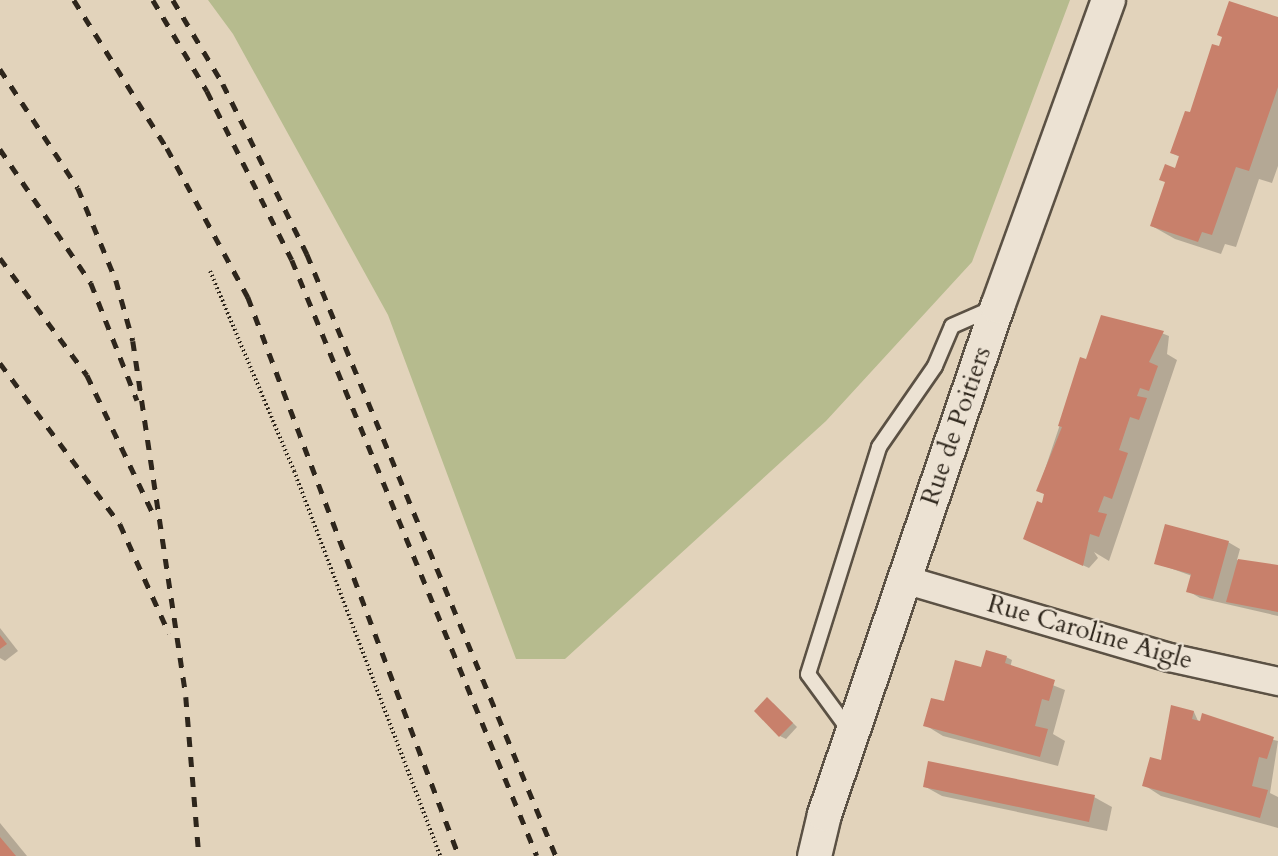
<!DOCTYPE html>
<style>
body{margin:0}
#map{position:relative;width:1278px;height:856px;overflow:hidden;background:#e2d3bb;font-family:Cardo,serif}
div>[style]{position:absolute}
.green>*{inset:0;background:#b6bb8e}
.shadow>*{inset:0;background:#0003}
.building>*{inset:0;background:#c8806b}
.path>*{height:4px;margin-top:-2px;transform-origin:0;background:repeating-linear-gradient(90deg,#2e261c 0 1.5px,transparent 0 4.5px)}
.roads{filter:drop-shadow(2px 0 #5b5144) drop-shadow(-2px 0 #5b5144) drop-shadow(0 2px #5b5144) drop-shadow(0 -2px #5b5144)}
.service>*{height:14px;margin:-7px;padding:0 7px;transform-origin:7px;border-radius:7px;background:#ece2d3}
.minor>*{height:27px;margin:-13.5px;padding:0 13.5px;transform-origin:13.5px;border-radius:13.5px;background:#ece2d3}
.tertiary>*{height:33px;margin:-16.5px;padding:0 16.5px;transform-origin:16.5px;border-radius:16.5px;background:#ece2d3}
.rail>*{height:4.5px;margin-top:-2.25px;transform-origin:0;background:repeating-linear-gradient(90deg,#2e261c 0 10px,transparent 0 20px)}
span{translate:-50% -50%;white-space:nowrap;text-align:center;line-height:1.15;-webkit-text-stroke:4.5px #ece2d3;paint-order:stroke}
.street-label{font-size:26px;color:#2e261c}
</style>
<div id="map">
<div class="green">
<div style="clip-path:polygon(208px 0,1070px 0,972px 262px,826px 421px,565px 659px,516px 659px,388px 315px,233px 34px)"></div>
</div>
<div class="shadow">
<div style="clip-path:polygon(1278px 19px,1278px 166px,1272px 183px,1259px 179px,1236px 247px,1225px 244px,1221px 254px,1175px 239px,1152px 226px,1180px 157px,1172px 153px,1220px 48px)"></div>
<div style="clip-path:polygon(1149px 328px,1169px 336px,1167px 354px,1177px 360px,1109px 561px,1094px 552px,1098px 558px,1089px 568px,1025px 539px,1046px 495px,1038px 490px,1078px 371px,1086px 361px)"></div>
<div style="clip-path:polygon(1228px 542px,1240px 549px,1237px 560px,1278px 569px,1278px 616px,1200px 598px,1188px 591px,1192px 576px,1156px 563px)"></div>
<div style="clip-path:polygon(0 628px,18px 651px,5px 661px,0 658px)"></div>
<div style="clip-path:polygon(1006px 657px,1012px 660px,1010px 668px,1065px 690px,1053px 734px,1065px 741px,1058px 766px,943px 736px,925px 725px,982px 669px)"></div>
<div style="clip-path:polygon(773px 703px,797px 727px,786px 739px,780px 736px)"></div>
<div style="clip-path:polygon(1172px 707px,1194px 712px,1198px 721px,1278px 741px,1270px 793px,1278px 797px,1278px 828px,1161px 796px,1144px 785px,1162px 762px)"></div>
<div style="clip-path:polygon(924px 786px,1094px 797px,1112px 807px,1107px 831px,942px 796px)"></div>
<div style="clip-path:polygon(0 823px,27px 856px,0 856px)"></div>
</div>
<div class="building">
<div style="clip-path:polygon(1229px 1px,1278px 17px,1278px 87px,1249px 171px,1236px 167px,1212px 235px,1202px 232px,1198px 242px,1150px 226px,1165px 182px,1159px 180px,1165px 164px,1175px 168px,1179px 156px,1170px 153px,1185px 111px,1190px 112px,1212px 44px,1219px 46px,1222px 37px,1217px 35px)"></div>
<div style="clip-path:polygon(1101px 315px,1164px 331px,1149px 362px,1158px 366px,1149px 391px,1140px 388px,1137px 396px,1147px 398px,1139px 420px,1130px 417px,1119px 450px,1128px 453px,1112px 499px,1104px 496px,1098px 512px,1107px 514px,1099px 537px,1090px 534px,1083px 566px,1023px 539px,1037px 501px,1042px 503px,1044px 494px,1036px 491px,1062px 427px,1058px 426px,1080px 357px,1086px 359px)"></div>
<div style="clip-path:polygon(1165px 524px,1229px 541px,1213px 599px,1186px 592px,1191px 574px,1154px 564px)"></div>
<div style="clip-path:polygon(1238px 559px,1278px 565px,1278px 612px,1226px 602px)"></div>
<div style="clip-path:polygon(0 635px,7px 644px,0 649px)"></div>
<div style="clip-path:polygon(986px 650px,1007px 656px,1005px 663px,1055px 680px,1049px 701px,1042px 699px,1035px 726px,1048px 729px,1040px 757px,923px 726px,931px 698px,944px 701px,955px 660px,981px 667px)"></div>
<div style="clip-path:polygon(767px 697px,793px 723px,779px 737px,754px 711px)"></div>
<div style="clip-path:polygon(1171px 705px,1194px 711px,1192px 719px,1200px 721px,1202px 713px,1274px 737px,1267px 759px,1259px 757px,1252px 786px,1268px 790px,1260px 818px,1142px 786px,1150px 757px,1161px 760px)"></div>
<div style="clip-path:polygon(928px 761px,1095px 795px,1089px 822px,923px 787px)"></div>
<div style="clip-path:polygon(0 837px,16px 856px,0 856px)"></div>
</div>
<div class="path">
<div style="left:210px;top:271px;width:217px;rotate:67.2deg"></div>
<div style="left:294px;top:471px;width:412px;rotate:69.2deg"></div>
</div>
<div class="roads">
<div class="service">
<div style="left:849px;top:730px;width:69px;rotate:-126.2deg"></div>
<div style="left:808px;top:674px;width:238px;rotate:-72.6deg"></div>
<div style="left:879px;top:447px;width:98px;rotate:-55.3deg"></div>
<div style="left:935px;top:366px;width:43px;rotate:-67deg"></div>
<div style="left:952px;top:326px;width:45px;rotate:-23.7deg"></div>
</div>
<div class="minor">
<div style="left:904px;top:579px;width:276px;rotate:16.4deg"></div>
<div style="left:1169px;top:657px;width:112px;rotate:12.4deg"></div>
</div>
<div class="tertiary">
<div style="left:814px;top:856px;width:43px;rotate:-76.6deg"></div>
<div style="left:824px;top:814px;width:537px;rotate:-71.19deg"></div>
<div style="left:997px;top:306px;width:326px;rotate:-70.1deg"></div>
</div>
</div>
<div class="rail">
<div style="left:74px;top:0;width:175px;rotate:57.9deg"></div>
<div style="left:167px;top:148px;width:170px;rotate:61.5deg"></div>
<div style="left:248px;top:297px;width:597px;rotate:69.32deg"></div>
<div style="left:153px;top:0;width:106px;rotate:59.3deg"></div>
<div style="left:207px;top:91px;width:189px;rotate:63.3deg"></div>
<div style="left:292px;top:260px;width:644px;rotate:67.65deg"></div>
<div style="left:173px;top:0;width:98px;rotate:59.2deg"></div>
<div style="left:223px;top:84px;width:190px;rotate:63.7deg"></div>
<div style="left:307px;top:254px;width:651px;rotate:67.53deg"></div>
<div style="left:0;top:69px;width:142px;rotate:56.8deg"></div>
<div style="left:78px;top:188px;width:100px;rotate:67.6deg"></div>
<div style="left:116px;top:280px;width:63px;rotate:74.4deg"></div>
<div style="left:133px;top:341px;width:360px;rotate:81.5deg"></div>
<div style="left:186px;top:697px;width:160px;rotate:85.3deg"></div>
<div style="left:0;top:149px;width:162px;rotate:55.8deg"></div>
<div style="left:91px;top:283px;width:126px;rotate:68.5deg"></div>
<div style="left:0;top:258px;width:146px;rotate:53.4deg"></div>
<div style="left:87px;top:375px;width:151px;rotate:64.5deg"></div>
<div style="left:0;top:363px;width:201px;rotate:53.3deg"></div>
<div style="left:120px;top:524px;width:120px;rotate:65.8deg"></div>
</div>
<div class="street-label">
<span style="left:956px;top:426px;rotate:-71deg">Rue de Poitiers</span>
<span style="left:1090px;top:632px;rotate:16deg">Rue Caroline Aigle</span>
</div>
</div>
